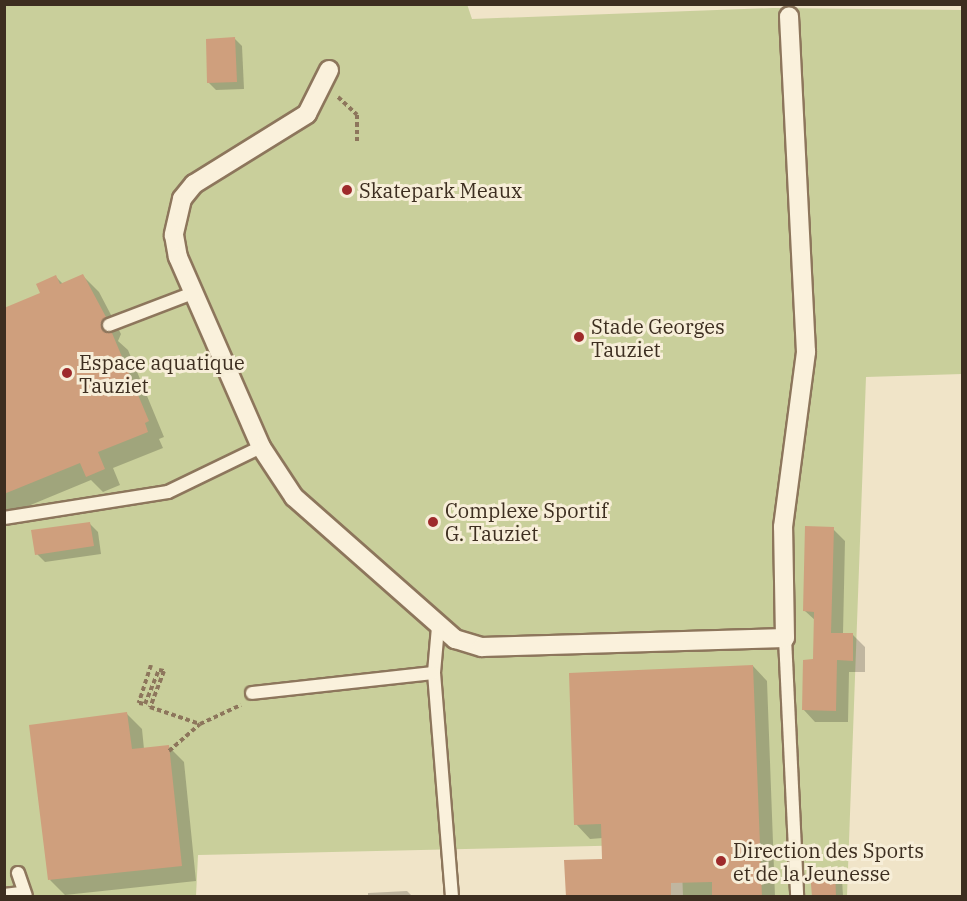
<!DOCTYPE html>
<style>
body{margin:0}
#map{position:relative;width:967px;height:901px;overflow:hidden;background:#f0e4c8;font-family:"IBM Plex Serif",serif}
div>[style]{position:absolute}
.green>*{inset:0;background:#c9cf9b}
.shadow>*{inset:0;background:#0003}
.building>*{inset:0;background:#cf9f7d}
.path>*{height:4px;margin-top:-2px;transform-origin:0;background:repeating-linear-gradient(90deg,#8d765c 0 4.5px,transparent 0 7.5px)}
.roads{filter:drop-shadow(2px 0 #8d765c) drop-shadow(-2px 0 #8d765c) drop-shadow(0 2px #8d765c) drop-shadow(0 -2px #8d765c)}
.service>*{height:12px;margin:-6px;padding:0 6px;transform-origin:6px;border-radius:6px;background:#faf1dc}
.pedestrian>*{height:18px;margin:-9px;padding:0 9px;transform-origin:9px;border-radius:9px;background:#faf1dc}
.dots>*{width:16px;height:16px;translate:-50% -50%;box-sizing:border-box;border:3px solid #f7eed8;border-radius:50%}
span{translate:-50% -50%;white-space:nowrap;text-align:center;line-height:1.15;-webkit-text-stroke:6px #f7eed8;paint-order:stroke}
.poi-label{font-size:20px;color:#3d2e20}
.left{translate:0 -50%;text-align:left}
.frame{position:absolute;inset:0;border:6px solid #3d2e20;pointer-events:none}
</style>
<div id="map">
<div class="green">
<div style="clip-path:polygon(467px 4px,472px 19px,773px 8px,962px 10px,962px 374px,866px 377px,847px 896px,683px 896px,681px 844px,198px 855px,196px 896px,5px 896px,5px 5px)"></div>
</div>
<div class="shadow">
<div style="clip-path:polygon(234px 38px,242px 46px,244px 89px,216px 90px,208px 82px)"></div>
<div style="clip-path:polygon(83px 276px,99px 292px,121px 334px,118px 341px,128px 350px,164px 437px,159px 439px,163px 448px,113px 468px,120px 485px,103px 492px,91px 480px,4px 516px,4px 309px,42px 294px,56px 277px,64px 285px)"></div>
<div style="clip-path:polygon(90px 524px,98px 532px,101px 554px,45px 562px,37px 554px)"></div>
<div style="clip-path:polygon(833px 529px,845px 541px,843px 634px,853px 635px,865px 647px,865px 672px,849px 672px,848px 722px,815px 722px,803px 709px,815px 661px,816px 621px,805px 611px)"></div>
<div style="clip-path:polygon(753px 666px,767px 681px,775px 896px,567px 896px,604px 860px,603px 838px,590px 839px,576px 824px)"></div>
<div style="clip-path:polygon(126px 713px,142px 729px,144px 749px,168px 746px,184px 762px,196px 881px,65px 895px,50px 880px)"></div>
<div style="clip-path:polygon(835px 871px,842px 879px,843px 896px,813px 896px)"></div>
<div style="clip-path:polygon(407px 891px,412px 896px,368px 896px,368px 893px)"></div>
</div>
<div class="building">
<div style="clip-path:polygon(235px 37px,237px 82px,207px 83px,206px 39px)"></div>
<div style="clip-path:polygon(83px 274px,106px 317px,102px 328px,112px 333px,149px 421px,145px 423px,148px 432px,98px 452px,105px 469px,86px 477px,80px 463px,4px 494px,4px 308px,40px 293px,36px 284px,56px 275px,60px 284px)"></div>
<div style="clip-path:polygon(90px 522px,94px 546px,35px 555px,31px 530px)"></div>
<div style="clip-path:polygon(805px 526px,834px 527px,831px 633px,853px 633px,853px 661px,837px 660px,836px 711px,802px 710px,803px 660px,813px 659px,814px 612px,803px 611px)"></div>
<div style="clip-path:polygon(753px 665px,762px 897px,712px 897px,712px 882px,671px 883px,671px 897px,566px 897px,564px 860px,602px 859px,601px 824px,574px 825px,569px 673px)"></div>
<div style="clip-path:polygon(127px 712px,132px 749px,169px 745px,182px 866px,48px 880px,29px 725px)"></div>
<div style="clip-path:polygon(835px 869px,836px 897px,812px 897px,810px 871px)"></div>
</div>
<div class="path">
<div style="left:338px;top:97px;width:26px;rotate:43deg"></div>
<div style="left:357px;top:115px;width:26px;rotate:90deg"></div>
<div style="left:151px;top:665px;width:40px;rotate:108deg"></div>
<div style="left:139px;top:703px;width:6px;rotate:9deg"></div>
<div style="left:145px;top:704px;width:37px;rotate:-68deg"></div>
<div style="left:159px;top:670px;width:5px;rotate:11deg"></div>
<div style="left:164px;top:671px;width:39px;rotate:111deg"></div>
<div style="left:150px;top:707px;width:53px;rotate:18.8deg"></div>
<div style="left:169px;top:751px;width:41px;rotate:-41.1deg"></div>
<div style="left:200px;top:724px;width:45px;rotate:-24.9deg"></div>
</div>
<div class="roads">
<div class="service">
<div style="left:109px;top:325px;width:90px;rotate:-20.9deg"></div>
<div style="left:4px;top:518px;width:166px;rotate:-9deg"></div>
<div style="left:168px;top:492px;width:103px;rotate:-25.8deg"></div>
<div style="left:438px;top:627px;width:46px;rotate:95deg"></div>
<div style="left:434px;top:673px;width:224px;rotate:85.4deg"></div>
<div style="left:785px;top:638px;width:258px;rotate:87.3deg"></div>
<div style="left:252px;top:693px;width:183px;rotate:-6.3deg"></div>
<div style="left:18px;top:873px;width:24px;rotate:71deg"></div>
<div style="left:4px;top:895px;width:17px;rotate:-7deg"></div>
</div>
<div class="pedestrian">
<div style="left:329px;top:70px;width:49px;rotate:116.6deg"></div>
<div style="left:307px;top:114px;width:133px;rotate:148.2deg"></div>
<div style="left:194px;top:184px;width:19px;rotate:129deg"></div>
<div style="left:182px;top:199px;width:37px;rotate:103deg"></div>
<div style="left:174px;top:235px;width:22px;rotate:80deg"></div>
<div style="left:178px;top:257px;width:207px;rotate:66.4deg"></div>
<div style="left:261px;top:447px;width:60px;rotate:56.6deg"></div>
<div style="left:294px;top:497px;width:215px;rotate:41.4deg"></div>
<div style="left:455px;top:639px;width:28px;rotate:17deg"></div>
<div style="left:482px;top:647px;width:303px;rotate:-1.7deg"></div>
<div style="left:785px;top:638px;width:111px;rotate:-91deg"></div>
<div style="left:783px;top:527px;width:177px;rotate:-82.5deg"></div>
<div style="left:806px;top:352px;width:336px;rotate:-92.9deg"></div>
</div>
</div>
<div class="dots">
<div style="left:347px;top:190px;background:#9e2a2b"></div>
<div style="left:579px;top:337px;background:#9e2a2b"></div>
<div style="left:67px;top:373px;background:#9e2a2b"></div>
<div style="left:433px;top:522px;background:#9e2a2b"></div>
<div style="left:721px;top:861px;background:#9e2a2b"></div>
</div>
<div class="poi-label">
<span class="left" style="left:359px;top:190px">Skatepark Meaux</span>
<span class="left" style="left:591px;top:338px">Stade Georges<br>Tauziet</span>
<span class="left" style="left:79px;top:374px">Espace aquatique<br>Tauziet</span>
<span class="left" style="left:445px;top:522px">Complexe Sportif<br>G. Tauziet</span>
<span class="left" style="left:733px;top:862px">Direction des Sports<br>et de la Jeunesse</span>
</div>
<div class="frame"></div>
</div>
